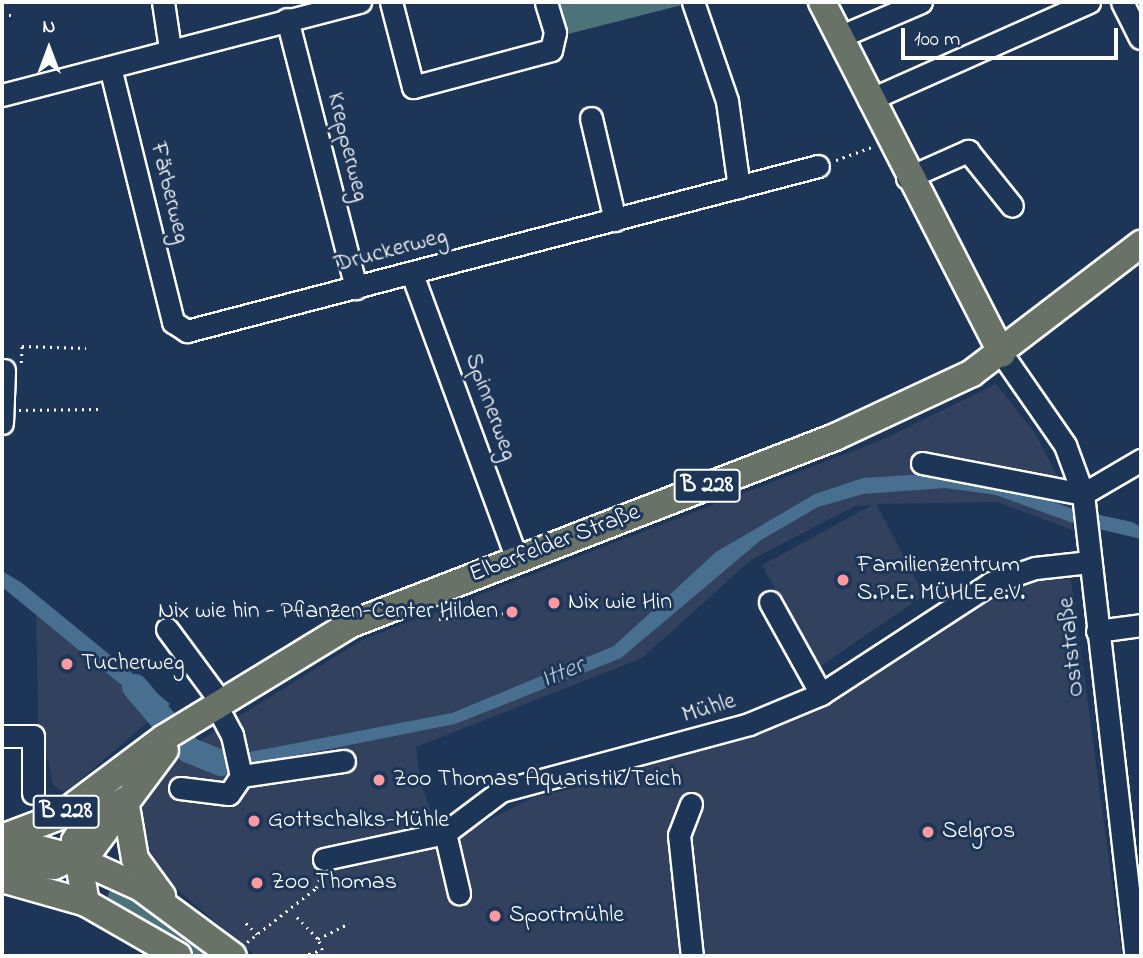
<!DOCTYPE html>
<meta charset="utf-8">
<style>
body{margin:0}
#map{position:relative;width:1143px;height:958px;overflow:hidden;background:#1d3557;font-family:"Indie Flower",sans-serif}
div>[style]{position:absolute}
.built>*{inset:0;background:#32425e}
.green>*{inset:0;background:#4c7478}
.water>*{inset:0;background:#486f90}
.river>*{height:26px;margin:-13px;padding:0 13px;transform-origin:13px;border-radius:13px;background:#486f90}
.path>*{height:2.5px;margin-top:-1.25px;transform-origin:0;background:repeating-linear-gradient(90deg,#fff 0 2px,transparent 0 7px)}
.roads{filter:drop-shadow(2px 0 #fff) drop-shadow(-2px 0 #fff) drop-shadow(0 2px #fff) drop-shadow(0 -2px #fff)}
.minor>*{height:21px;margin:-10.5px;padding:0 10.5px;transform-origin:10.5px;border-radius:10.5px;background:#1d3557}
.major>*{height:26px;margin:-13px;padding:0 13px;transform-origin:13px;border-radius:13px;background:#697266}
.dots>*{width:19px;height:19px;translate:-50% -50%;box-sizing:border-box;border:4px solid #1d3557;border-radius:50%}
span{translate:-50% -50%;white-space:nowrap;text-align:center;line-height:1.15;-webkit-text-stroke:6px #1d3557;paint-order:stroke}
.shield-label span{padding:2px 5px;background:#1d3557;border:2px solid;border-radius:5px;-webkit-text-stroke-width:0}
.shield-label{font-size:23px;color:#fff;font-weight:700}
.street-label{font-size:24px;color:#fff}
.poi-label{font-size:24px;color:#fff}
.left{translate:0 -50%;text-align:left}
.right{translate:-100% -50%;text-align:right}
.water-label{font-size:26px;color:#b6c5d3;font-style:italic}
.frame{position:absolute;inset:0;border:4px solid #fff;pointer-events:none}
.north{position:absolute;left:14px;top:14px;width:70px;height:70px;-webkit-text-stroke:5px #1d3557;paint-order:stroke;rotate:0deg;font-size:19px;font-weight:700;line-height:28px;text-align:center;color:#fff}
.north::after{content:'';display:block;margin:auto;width:24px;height:32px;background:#fff;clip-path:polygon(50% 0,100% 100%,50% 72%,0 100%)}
.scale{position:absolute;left:901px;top:28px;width:217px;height:32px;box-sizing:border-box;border:4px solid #fff;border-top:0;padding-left:9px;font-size:21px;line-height:24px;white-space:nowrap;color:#fff;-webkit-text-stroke:5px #1d3557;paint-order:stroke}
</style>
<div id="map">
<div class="built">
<div style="clip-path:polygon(996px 384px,1035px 433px,1072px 505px,1073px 530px,997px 502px,876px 504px,924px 595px,818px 668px,762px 565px,872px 505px,855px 506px,751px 560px,642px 658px,416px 747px,420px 780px,440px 837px,479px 825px,534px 797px,589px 785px,588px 779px,762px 733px,813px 709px,958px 610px,1025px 580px,1071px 579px,1122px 956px,256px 956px,155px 871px,143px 852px,141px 809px,163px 774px,193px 745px,362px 640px,884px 439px)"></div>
<div style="clip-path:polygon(36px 613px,157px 714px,65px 793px,53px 785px,49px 761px,39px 756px)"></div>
</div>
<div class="green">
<div style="clip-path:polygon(559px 2px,680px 2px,682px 5px,568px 34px)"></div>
<div style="clip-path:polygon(112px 884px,216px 956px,191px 956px,105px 904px)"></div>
</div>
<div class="water">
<div style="clip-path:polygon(943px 473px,996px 480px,1072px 509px,1132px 522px,1141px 527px,1141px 539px,1073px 523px,996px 495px,945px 488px,863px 494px,818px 507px,761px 540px,621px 658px,455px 724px,224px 770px,195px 766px,185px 753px,193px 745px,224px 757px,452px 713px,614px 646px,716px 552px,815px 494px,863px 478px)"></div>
<div style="clip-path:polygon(2px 571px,22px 583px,170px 704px,157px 714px,2px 587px)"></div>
</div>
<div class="river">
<div style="left:135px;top:687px;width:83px;rotate:49.4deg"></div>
<div style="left:189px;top:750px;width:35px;rotate:22deg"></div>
</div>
<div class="path">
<div style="left:2px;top:17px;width:11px;rotate:-15deg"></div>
<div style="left:836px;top:160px;width:38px;rotate:-20deg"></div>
<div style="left:21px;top:363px;width:17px;rotate:-87deg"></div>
<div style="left:22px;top:346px;width:64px;rotate:1.8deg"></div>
<div style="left:19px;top:410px;width:83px;rotate:-0.7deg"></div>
<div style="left:439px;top:619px;width:66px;rotate:-5.2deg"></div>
<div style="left:297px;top:917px;width:30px;rotate:46deg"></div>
<div style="left:246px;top:923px;width:16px;rotate:45deg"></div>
<div style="left:247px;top:942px;width:88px;rotate:-38deg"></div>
<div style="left:316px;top:888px;width:14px;rotate:-69deg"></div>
<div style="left:302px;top:956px;width:21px;rotate:-17deg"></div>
<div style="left:322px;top:950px;width:12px;rotate:-110deg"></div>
<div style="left:318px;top:939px;width:35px;rotate:-27deg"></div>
</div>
<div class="roads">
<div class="minor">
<div style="left:163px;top:2px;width:48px;rotate:81.5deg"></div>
<div style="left:391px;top:2px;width:88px;rotate:75.5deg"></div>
<div style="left:413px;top:87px;width:143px;rotate:-15deg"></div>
<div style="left:551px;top:50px;width:18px;rotate:-77deg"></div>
<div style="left:555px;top:32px;width:31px;rotate:-107deg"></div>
<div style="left:693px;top:2px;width:105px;rotate:71deg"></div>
<div style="left:727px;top:101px;width:87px;rotate:82.1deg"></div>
<div style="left:1122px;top:2px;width:40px;rotate:63.4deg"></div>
<div style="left:287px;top:19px;width:278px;rotate:75.6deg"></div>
<div style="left:839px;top:37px;width:89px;rotate:-23.1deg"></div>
<div style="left:110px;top:67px;width:263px;rotate:76.1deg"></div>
<div style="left:173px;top:322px;width:17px;rotate:33deg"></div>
<div style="left:187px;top:331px;width:652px;rotate:-14.65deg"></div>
<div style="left:2px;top:95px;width:370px;rotate:-14.6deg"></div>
<div style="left:869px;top:100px;width:241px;rotate:-24deg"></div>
<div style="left:591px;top:118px;width:105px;rotate:76.8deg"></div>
<div style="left:907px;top:178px;width:67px;rotate:-23.9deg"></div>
<div style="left:968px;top:151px;width:70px;rotate:51.3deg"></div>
<div style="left:412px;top:274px;width:304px;rotate:69.8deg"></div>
<div style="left:1002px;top:354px;width:111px;rotate:55.3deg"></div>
<div style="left:1065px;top:445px;width:52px;rotate:69.8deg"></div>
<div style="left:1083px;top:494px;width:465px;rotate:83.5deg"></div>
<div style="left:2px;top:423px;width:53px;rotate:-87.8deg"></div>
<div style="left:922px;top:463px;width:164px;rotate:10.9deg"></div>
<div style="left:1083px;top:494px;width:67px;rotate:-30.4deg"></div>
<div style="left:770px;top:602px;width:105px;rotate:61deg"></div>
<div style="left:167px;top:629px;width:91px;rotate:53.5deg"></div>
<div style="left:1097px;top:631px;width:44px;rotate:-7.8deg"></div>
<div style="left:216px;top:705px;width:34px;rotate:62deg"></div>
<div style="left:232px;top:735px;width:42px;rotate:77.6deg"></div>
<div style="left:2px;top:736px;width:31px"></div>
<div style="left:33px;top:736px;width:57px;rotate:90deg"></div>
<div style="left:180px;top:788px;width:49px;rotate:7deg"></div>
<div style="left:229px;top:794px;width:22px;rotate:-56deg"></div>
<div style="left:241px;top:776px;width:104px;rotate:-8.3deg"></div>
<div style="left:691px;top:804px;width:33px;rotate:111deg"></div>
<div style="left:679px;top:835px;width:122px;rotate:83.9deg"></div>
<div style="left:445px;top:833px;width:62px;rotate:76.9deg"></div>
<div style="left:324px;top:859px;width:124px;rotate:-12.1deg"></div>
<div style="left:445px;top:833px;width:70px;rotate:-36.9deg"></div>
<div style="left:501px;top:791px;width:257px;rotate:-15.1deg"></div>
<div style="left:749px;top:724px;width:78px;rotate:-22.6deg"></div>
<div style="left:821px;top:694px;width:203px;rotate:-33.1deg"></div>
<div style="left:991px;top:583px;width:46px;rotate:-18.8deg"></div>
<div style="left:1035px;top:568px;width:55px;rotate:-6.2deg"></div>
</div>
<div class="major">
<div style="left:822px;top:2px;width:395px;rotate:62.9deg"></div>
<div style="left:125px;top:800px;width:60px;rotate:80.4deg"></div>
<div style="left:135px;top:859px;width:46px;rotate:53.9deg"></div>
<div style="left:2px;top:838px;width:62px;rotate:-20.8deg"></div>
<div style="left:60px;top:816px;width:130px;rotate:-36.9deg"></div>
<div style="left:164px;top:738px;width:219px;rotate:-31.4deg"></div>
<div style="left:351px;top:624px;width:519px;rotate:-21.12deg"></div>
<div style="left:835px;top:437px;width:151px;rotate:-25deg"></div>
<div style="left:972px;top:373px;width:213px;rotate:-37.4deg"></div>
<div style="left:4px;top:840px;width:73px;rotate:14.2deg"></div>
<div style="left:75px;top:858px;width:72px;rotate:24.4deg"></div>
<div style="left:141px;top:888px;width:114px;rotate:36.5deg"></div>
<div style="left:2px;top:860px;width:52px;rotate:6.6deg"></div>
<div style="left:54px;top:866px;width:42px;rotate:-25.3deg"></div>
<div style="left:92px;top:848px;width:122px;rotate:-53.3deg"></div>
<div style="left:2px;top:879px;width:87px;rotate:15.9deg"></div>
<div style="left:86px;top:903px;width:106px;rotate:29.9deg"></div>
<div style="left:86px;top:903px;width:63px;rotate:-100.1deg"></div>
<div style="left:75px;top:841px;width:54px;rotate:-58.7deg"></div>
</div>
</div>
<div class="dots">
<div style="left:843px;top:580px;background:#ff9aa2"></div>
<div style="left:554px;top:603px;background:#ff9aa2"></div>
<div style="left:512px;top:612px;background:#ff9aa2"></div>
<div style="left:67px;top:664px;background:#ff9aa2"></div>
<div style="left:379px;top:780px;background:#ff9aa2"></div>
<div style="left:254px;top:821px;background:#ff9aa2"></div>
<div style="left:928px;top:832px;background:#ff9aa2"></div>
<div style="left:257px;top:883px;background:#ff9aa2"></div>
<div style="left:495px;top:916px;background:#ff9aa2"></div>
</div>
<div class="shield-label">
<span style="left:707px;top:486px">B 228</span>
<span style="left:66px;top:812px">B 228</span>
</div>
<div class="street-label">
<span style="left:347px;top:147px;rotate:76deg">Krepperweg</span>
<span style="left:169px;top:193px;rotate:76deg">Färberweg</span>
<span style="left:391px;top:251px;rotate:-15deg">Druckerweg</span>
<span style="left:490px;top:407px;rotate:70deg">Spinnerweg</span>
<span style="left:555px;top:544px;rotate:-21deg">Elberfelder Straße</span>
<span style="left:1072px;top:647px;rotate:-96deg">Oststraße</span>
<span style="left:709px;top:709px;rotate:-17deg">Mühle</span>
</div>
<div class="poi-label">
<span class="left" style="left:857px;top:580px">Familienzentrum<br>S.P.E. MÜHLE e.V.</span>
<span class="left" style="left:568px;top:603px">Nix wie Hin</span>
<span class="right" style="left:498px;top:612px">Nix wie hin - Pflanzen-Center Hilden</span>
<span class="left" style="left:81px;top:664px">Tucherweg</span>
<span class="left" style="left:393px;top:780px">Zoo Thomas Aquaristik/Teich</span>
<span class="left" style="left:268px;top:821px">Gottschalks-Mühle</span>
<span class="left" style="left:942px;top:832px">Selgros</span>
<span class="left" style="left:271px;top:883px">Zoo Thomas</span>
<span class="left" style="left:509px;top:916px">Sportmühle</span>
</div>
<div class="water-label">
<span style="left:563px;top:674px;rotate:-22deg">Itter</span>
</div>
<div class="frame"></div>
<div class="north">N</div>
<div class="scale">100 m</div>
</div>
